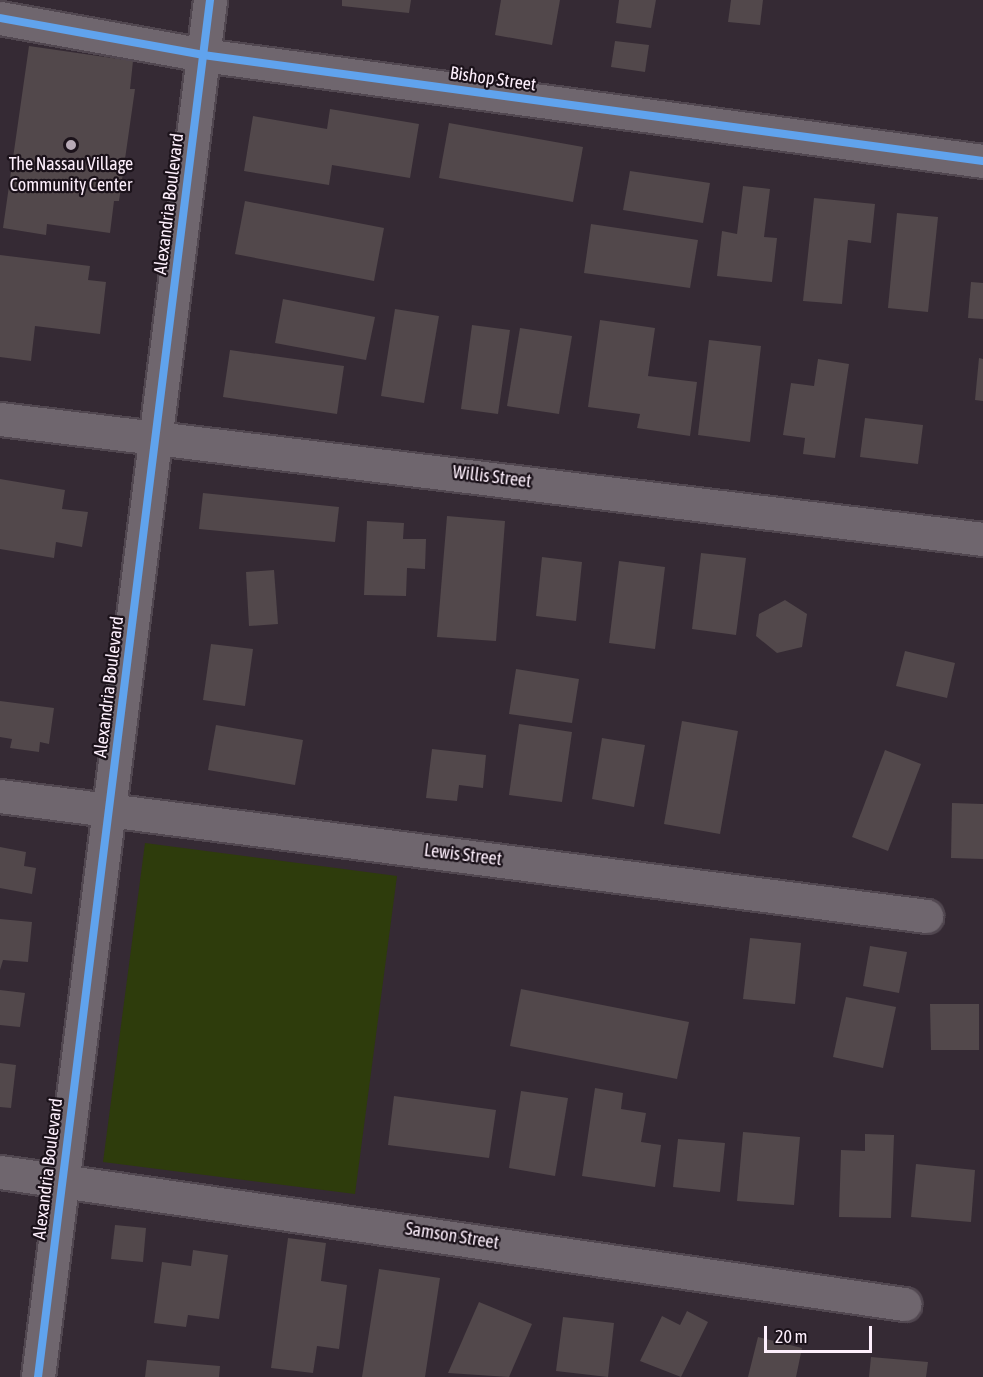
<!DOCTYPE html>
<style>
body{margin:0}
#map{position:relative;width:983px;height:1377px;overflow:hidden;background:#352a34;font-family:"Asap Condensed",sans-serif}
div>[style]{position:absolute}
.green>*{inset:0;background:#2e3c0c}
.building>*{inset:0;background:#52484b}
.roads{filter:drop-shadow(2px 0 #514750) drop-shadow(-2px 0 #514750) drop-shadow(0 2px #514750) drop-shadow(0 -2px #514750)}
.minor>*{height:33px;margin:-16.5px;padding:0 16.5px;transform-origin:16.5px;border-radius:16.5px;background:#6f666e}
.cycleway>*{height:8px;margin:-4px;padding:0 4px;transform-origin:4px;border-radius:4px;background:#60a3ed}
.dots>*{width:16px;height:16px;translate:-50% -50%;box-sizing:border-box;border:3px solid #1b121a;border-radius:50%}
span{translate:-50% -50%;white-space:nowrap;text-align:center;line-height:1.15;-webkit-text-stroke:4.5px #1b121a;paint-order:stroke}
.street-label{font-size:18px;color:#fdeffc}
.poi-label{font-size:18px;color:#fdeffc}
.scale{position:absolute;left:764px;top:1326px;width:108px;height:27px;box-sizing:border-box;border:3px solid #fdeffc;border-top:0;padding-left:8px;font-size:18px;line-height:21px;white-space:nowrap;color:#fdeffc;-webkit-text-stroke:4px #1b121a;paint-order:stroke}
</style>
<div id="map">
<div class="green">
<div style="clip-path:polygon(145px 843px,397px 876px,355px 1194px,103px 1162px)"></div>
</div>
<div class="building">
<div style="clip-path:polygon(342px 0,411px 0,409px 13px,342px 6px)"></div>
<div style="clip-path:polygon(501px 0,560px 0,552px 45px,495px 35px)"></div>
<div style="clip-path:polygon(619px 0,656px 0,651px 28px,616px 23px)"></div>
<div style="clip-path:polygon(731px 0,763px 0,760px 25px,728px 22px)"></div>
<div style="clip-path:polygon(615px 41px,649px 45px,645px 72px,611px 67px)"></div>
<div style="clip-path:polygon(29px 46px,133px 61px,130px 89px,135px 89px,119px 201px,114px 201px,110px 233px,47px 224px,46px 235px,3px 228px)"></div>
<div style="clip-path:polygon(330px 109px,419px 124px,410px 178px,332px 165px,329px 185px,244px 171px,253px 116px,327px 129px)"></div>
<div style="clip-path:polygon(449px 123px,583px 147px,573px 202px,439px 178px)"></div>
<div style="clip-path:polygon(630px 171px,710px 183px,703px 223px,623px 210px)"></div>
<div style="clip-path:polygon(743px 186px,770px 189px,764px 237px,777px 238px,772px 282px,717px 276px,722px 231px,737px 234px)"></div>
<div style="clip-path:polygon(814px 198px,875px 204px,871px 243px,848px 240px,842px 304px,803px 301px)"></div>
<div style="clip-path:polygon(245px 201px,384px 228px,374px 281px,235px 254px)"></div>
<div style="clip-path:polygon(897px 213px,938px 217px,928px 312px,888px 308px)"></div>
<div style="clip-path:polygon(591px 224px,698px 240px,690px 288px,584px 273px)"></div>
<div style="clip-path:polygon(0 255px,90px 266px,88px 280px,106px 282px,100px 334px,35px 326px,31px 361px,0 357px)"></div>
<div style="clip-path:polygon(971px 282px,983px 283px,983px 319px,968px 318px)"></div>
<div style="clip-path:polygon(283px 299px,375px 317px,366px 360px,275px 343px)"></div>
<div style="clip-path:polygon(395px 309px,439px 316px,424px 403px,381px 396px)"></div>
<div style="clip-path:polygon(600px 320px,655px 328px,648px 376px,697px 382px,690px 436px,637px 428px,640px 414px,588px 407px)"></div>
<div style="clip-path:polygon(472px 325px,510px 330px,498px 414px,461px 409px)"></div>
<div style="clip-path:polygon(520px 328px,572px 336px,559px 414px,507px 406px)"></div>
<div style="clip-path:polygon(709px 340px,761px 346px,750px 442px,698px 435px)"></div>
<div style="clip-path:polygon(230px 350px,344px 366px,337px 414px,223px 397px)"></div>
<div style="clip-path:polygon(979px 358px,983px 359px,983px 401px,975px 400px)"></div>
<div style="clip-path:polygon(818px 359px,849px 364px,835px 458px,803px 454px,805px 438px,783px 435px,791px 383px,814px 386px)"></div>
<div style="clip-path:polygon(865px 418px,923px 425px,918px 464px,860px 457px)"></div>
<div style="clip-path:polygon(0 479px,65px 490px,62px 509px,88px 512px,82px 547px,56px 542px,54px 558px,0 549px)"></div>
<div style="clip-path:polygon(203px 493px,339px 507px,335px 542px,199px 529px)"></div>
<div style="clip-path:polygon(447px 516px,505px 521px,496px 641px,437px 637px)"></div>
<div style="clip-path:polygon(367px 521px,404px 523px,403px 539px,426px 539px,425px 569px,407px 568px,406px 596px,364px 595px)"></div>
<div style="clip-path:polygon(701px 553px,746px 558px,736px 635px,692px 629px)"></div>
<div style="clip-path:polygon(542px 557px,582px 562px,576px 621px,536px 616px)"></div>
<div style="clip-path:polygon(619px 561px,665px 567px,655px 649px,609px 643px)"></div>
<div style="clip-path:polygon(274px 570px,278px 624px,249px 626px,246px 572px)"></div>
<div style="clip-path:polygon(785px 600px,807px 614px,802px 647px,777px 653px,756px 636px,759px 614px)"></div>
<div style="clip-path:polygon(211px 644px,253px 649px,245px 706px,203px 700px)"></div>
<div style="clip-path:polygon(905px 651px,955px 663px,947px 698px,896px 686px)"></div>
<div style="clip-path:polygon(516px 669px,579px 679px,572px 723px,509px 714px)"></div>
<div style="clip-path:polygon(0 701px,54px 708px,49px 744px,40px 742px,39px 752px,10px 748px,12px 739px,0 737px)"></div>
<div style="clip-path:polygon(682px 721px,738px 731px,720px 834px,664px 824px)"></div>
<div style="clip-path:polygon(519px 724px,572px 732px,562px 802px,509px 795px)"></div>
<div style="clip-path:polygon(216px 725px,303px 740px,295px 785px,208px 770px)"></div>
<div style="clip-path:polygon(602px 738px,645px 745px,634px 807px,592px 799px)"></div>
<div style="clip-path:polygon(432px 749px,486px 755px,483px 788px,459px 785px,457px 801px,426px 798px)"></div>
<div style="clip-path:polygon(885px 750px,921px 764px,888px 851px,852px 837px)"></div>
<div style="clip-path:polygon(952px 803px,983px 804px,983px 859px,951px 858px)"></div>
<div style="clip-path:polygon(0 847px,26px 852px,24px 866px,36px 868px,32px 894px,0 888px)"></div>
<div style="clip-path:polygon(0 919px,32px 922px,28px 962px,3px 960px,0 970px)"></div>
<div style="clip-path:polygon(750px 938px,801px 943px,795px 1004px,743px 999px)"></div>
<div style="clip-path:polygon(870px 946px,907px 952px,899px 993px,863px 986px)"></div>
<div style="clip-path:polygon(521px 989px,689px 1022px,677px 1079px,510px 1046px)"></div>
<div style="clip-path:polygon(0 990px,25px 993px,20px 1027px,0 1025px)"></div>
<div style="clip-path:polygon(846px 997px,896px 1007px,883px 1068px,833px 1057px)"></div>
<div style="clip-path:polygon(930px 1004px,979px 1004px,979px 1050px,931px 1050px)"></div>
<div style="clip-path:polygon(0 1063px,16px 1065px,11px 1108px,0 1107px)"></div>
<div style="clip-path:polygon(595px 1088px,623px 1093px,621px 1109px,646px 1113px,641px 1142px,661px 1145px,655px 1187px,582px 1176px)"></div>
<div style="clip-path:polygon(521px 1091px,568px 1098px,555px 1176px,509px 1168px)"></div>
<div style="clip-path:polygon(394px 1096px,496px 1110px,489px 1158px,388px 1145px)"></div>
<div style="clip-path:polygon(743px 1132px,800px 1137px,794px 1205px,737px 1201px)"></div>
<div style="clip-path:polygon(865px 1134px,894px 1135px,891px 1218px,839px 1217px,841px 1150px,865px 1151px)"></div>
<div style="clip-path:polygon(678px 1139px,725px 1143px,720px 1192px,673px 1187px)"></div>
<div style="clip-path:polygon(916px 1164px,975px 1170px,971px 1222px,911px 1217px)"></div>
<div style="clip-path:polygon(115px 1225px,146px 1228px,143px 1262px,111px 1259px)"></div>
<div style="clip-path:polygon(288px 1238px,326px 1243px,321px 1281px,347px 1285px,339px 1349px,317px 1346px,313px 1373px,271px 1368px)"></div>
<div style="clip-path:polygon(193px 1250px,228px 1255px,219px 1319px,188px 1315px,186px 1327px,154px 1323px,162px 1262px,191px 1266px)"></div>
<div style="clip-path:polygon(379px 1269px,440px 1278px,425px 1377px,362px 1377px)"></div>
<div style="clip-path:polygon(479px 1302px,532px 1324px,509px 1377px,448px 1373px)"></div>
<div style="clip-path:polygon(687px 1311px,708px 1322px,681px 1377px,640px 1361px,662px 1316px,680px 1325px)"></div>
<div style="clip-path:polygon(563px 1317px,614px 1323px,608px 1377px,556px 1371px)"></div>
<div style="clip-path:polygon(758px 1337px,802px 1348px,796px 1377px,748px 1377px)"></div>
<div style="clip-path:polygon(871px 1357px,928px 1362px,926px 1377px,869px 1377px)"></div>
<div style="clip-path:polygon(147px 1360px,220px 1366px,219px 1377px,145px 1377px)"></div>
</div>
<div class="roads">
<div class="minor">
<div style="left:0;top:18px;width:206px;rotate:10.3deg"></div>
<div style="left:203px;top:55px;width:787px;rotate:7.74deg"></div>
<div style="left:0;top:419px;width:990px;rotate:6.96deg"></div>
<div style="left:0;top:796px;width:934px;rotate:7.38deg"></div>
<div style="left:0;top:1172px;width:914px;rotate:8.31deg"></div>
<div style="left:38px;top:1377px;width:1388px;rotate:-82.88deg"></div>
</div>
</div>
<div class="cycleway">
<div style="left:0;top:18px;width:206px;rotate:10.3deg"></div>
<div style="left:203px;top:55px;width:787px;rotate:7.74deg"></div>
<div style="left:38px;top:1377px;width:1388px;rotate:-82.88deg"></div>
</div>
<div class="dots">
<div style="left:71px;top:145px;background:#b7aab6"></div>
</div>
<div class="street-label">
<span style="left:493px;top:79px;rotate:8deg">Bishop Street</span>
<span style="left:169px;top:204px;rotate:-83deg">Alexandria Boulevard</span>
<span style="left:492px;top:477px;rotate:7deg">Willis Street</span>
<span style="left:109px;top:687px;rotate:-83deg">Alexandria Boulevard</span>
<span style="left:463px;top:855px;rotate:7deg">Lewis Street</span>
<span style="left:48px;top:1169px;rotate:-83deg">Alexandria Boulevard</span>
<span style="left:452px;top:1236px;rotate:9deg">Samson Street</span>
</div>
<div class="poi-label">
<span style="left:71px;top:175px">The Nassau Village<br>Community Center</span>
</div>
<div class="scale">20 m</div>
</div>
